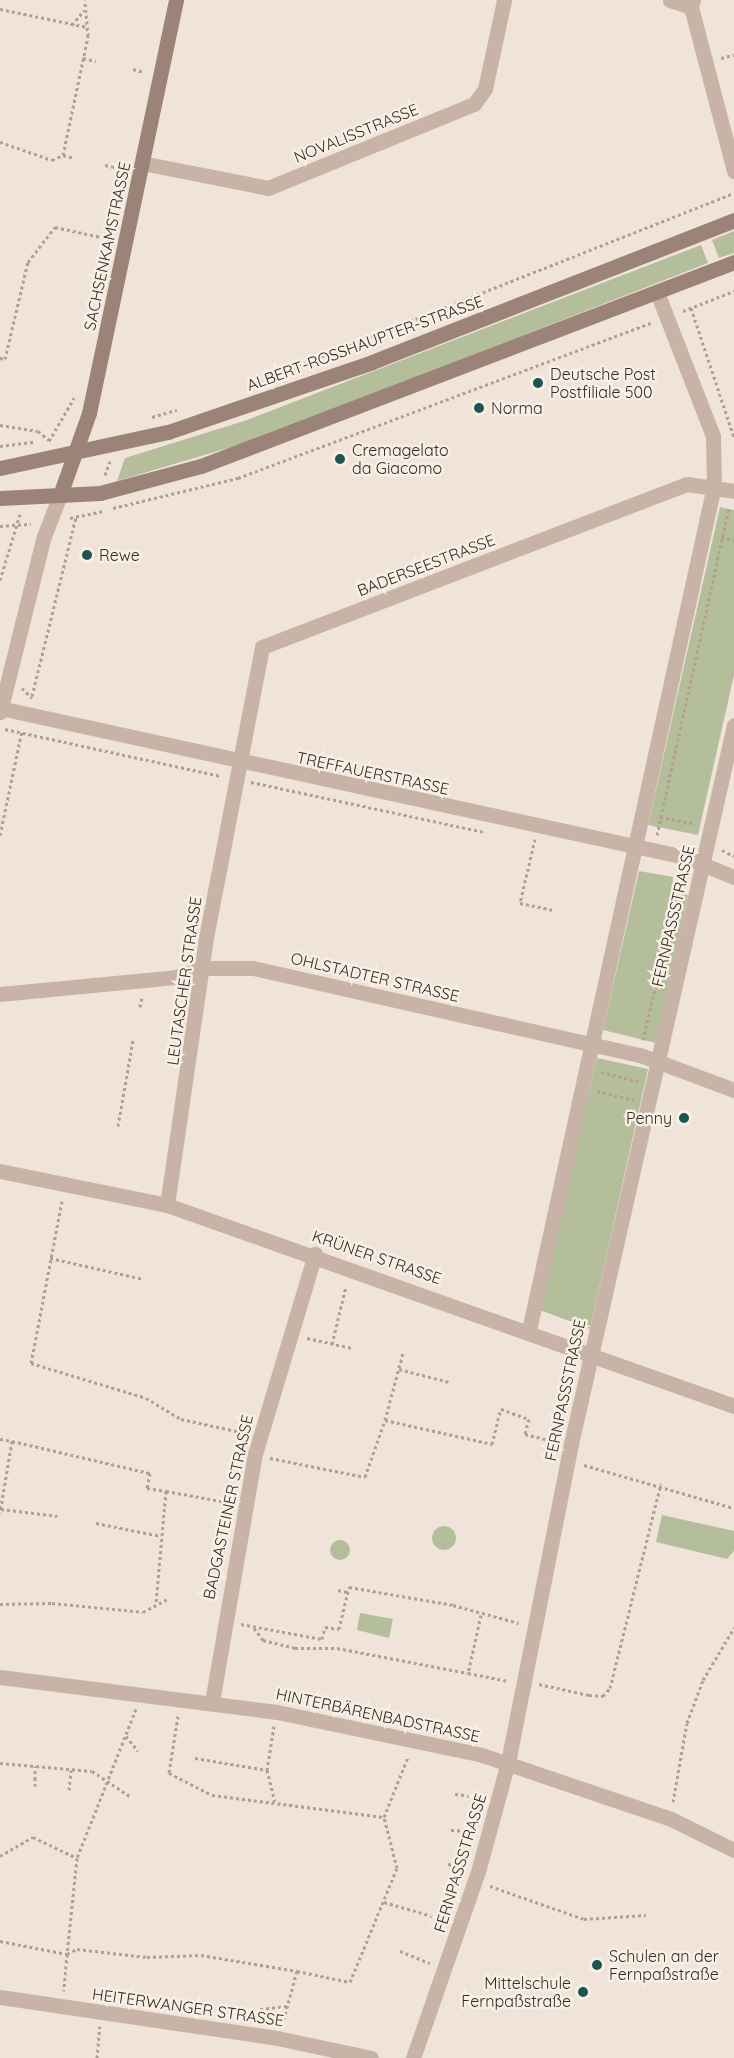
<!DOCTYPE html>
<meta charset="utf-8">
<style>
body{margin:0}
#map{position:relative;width:734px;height:2058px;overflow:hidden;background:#f0e4da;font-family:Quicksand,sans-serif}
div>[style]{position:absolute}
.green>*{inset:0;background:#b4be9a}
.round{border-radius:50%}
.path>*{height:3px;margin-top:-1.5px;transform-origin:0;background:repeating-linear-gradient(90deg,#b39e90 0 3px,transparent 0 6px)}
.street>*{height:15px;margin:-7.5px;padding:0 7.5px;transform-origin:7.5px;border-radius:7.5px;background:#c7b4a6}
.secondary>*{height:15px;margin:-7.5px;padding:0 7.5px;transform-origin:7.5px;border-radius:7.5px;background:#9b8378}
.dots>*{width:16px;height:16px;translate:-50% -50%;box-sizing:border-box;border:3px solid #f8efe5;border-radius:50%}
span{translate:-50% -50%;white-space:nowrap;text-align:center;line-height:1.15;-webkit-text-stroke:5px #f8efe5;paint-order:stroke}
.street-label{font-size:16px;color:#342a27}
.poi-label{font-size:16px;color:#342a27}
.left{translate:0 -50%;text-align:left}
.right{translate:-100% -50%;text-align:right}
</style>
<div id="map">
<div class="green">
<div style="clip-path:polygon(734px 231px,734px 253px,719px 258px,712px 240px)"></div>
<div style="clip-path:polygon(701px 245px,708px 263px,255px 440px,117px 481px,125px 458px,244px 421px)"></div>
<div style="clip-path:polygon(720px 507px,734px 510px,734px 675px,698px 835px,648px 825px)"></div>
<div style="clip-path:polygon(639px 871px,673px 877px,672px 891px,688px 895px,656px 1043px,603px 1030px)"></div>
<div style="clip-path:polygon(597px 1058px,648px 1069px,590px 1329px,540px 1310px)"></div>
<div style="clip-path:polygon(662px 1515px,734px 1531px,734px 1551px,727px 1559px,656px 1542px)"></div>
<div class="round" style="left:432px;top:1526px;width:24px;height:24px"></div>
<div class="round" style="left:330px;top:1540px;width:20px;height:20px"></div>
<div style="clip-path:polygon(360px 1613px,393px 1619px,389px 1638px,357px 1630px)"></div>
</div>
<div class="path">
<div style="left:0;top:9px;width:89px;rotate:11.7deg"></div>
<div style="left:72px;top:25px;width:19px;rotate:-51deg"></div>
<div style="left:83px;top:58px;width:13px;rotate:13deg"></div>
<div style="left:721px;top:58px;width:13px;rotate:-13deg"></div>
<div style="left:133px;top:69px;width:11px;rotate:15deg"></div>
<div style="left:0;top:142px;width:55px;rotate:19.1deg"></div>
<div style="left:52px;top:160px;width:12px;rotate:-24deg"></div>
<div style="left:63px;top:155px;width:122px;rotate:-78.1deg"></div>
<div style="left:88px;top:36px;width:36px;rotate:-95deg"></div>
<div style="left:63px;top:155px;width:11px;rotate:15deg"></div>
<div style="left:105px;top:165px;width:19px;rotate:12deg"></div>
<div style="left:691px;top:308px;width:136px;rotate:71.6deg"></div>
<div style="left:683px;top:311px;width:55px;rotate:-21.4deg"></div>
<div style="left:0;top:358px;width:5px;rotate:11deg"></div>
<div style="left:5px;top:359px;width:100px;rotate:-76.7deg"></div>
<div style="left:28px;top:262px;width:44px;rotate:-52.4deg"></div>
<div style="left:55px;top:227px;width:56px;rotate:12.3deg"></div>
<div style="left:254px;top:383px;width:516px;rotate:-21.6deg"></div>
<div style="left:152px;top:417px;width:26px;rotate:-16deg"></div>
<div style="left:0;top:425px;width:38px;rotate:9deg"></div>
<div style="left:38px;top:431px;width:14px;rotate:39deg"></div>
<div style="left:49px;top:441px;width:50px;rotate:-59.8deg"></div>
<div style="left:0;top:446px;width:34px;rotate:-7deg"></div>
<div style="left:105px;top:475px;width:15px;rotate:-70deg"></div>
<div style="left:113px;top:508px;width:129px;rotate:-13.5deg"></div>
<div style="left:238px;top:478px;width:441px;rotate:-20.6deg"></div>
<div style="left:70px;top:518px;width:35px;rotate:-12deg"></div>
<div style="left:0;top:526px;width:31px;rotate:-4deg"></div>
<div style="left:721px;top:537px;width:13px;rotate:13deg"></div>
<div style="left:0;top:580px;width:69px;rotate:-73.1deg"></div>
<div style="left:22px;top:688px;width:14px;rotate:45deg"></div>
<div style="left:32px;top:696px;width:184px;rotate:-76.2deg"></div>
<div style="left:5px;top:729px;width:221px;rotate:12.3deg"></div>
<div style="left:251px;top:782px;width:239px;rotate:12.1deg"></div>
<div style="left:660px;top:817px;width:36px;rotate:11deg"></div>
<div style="left:0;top:835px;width:106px;rotate:-78.1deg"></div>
<div style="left:657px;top:835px;width:335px;rotate:-77.6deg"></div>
<div style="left:535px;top:839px;width:66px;rotate:103.2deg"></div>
<div style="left:520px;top:903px;width:34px;rotate:12deg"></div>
<div style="left:722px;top:850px;width:13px;rotate:27deg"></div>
<div style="left:140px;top:1007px;width:10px;rotate:-79deg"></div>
<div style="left:643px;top:1040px;width:84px;rotate:-77deg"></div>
<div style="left:601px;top:1072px;width:38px;rotate:14deg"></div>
<div style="left:597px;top:1091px;width:38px;rotate:14deg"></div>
<div style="left:118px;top:1126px;width:87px;rotate:-80.1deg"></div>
<div style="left:62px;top:1201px;width:165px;rotate:100.8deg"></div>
<div style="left:31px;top:1363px;width:120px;rotate:16.9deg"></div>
<div style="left:146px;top:1398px;width:41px;rotate:31deg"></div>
<div style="left:181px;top:1419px;width:66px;rotate:12.2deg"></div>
<div style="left:50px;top:1258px;width:95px;rotate:12.7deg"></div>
<div style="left:307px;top:1338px;width:46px;rotate:12.5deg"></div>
<div style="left:332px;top:1344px;width:60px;rotate:-76.4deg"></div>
<div style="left:399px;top:1369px;width:52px;rotate:14.6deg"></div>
<div style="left:385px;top:1420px;width:69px;rotate:-75deg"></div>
<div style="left:0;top:1439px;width:12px;rotate:9deg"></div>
<div style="left:12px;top:1441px;width:73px;rotate:99.5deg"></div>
<div style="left:12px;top:1441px;width:142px;rotate:13.1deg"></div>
<div style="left:150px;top:1473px;width:15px;rotate:101deg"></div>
<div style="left:147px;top:1488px;width:19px;rotate:9deg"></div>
<div style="left:166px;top:1491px;width:112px;rotate:95.1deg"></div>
<div style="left:270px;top:1458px;width:97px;rotate:11.3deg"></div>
<div style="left:365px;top:1477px;width:60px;rotate:-70.7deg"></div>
<div style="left:385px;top:1420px;width:110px;rotate:12.6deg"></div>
<div style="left:492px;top:1444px;width:36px;rotate:-76deg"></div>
<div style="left:501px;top:1409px;width:30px;rotate:20deg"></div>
<div style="left:529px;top:1419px;width:16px;rotate:105deg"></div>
<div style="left:525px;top:1434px;width:30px;rotate:14deg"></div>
<div style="left:584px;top:1465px;width:156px;rotate:16deg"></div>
<div style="left:166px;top:1491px;width:67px;rotate:10.3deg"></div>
<div style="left:1px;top:1509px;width:57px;rotate:7deg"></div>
<div style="left:96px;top:1523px;width:66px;rotate:11.3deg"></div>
<div style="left:338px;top:1590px;width:9px;rotate:13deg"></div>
<div style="left:0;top:1604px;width:52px;rotate:-1.1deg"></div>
<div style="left:52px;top:1603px;width:91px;rotate:5.6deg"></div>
<div style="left:143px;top:1612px;width:27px;rotate:-28deg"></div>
<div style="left:481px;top:1615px;width:59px;rotate:102.6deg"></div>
<div style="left:468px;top:1673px;width:41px;rotate:11.3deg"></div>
<div style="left:241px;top:1624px;width:82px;rotate:10.5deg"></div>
<div style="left:322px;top:1639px;width:12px;rotate:-76deg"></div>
<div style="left:325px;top:1627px;width:14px;rotate:8deg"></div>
<div style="left:339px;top:1629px;width:43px;rotate:-76.6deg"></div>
<div style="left:349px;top:1587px;width:106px;rotate:9.8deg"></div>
<div style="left:453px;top:1605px;width:68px;rotate:15.3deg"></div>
<div style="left:254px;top:1628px;width:15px;rotate:53deg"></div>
<div style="left:263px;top:1640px;width:33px;rotate:14deg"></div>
<div style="left:295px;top:1648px;width:42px"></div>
<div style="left:337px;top:1648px;width:133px;rotate:10.8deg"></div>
<div style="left:539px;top:1684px;width:51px;rotate:12.4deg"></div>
<div style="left:589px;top:1695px;width:14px;rotate:4deg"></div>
<div style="left:603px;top:1696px;width:11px;rotate:-49deg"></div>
<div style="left:610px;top:1688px;width:211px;rotate:-76deg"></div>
<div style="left:136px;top:1709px;width:160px;rotate:111.6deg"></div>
<div style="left:77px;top:1858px;width:97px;rotate:95.9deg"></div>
<div style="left:67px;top:1954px;width:11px;rotate:-27deg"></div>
<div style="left:77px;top:1949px;width:70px;rotate:6.5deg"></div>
<div style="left:147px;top:1957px;width:54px;rotate:-2.1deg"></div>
<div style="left:201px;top:1955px;width:97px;rotate:9.5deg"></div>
<div style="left:297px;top:1971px;width:53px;rotate:105.4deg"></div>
<div style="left:178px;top:1716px;width:58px;rotate:99deg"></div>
<div style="left:169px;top:1773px;width:48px;rotate:27.1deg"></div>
<div style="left:212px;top:1795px;width:173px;rotate:7.3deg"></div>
<div style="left:274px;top:1726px;width:45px;rotate:99deg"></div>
<div style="left:267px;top:1770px;width:32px;rotate:76deg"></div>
<div style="left:126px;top:1736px;width:19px;rotate:51deg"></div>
<div style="left:195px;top:1758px;width:73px;rotate:9.5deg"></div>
<div style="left:0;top:1763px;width:92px;rotate:5deg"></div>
<div style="left:92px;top:1771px;width:47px;rotate:33.7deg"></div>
<div style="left:35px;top:1786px;width:20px;rotate:-90deg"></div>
<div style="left:69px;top:1790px;width:20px;rotate:-84deg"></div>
<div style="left:455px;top:1794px;width:27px;rotate:6deg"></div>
<div style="left:673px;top:1802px;width:80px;rotate:-80deg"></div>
<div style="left:687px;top:1723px;width:46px;rotate:-69.6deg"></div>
<div style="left:703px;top:1680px;width:61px;rotate:-59.2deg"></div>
<div style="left:451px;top:1830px;width:22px;rotate:3deg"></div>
<div style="left:0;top:1856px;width:38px;rotate:-30deg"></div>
<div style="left:33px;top:1837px;width:49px;rotate:25.5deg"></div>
<div style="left:448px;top:1864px;width:15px;rotate:8deg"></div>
<div style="left:490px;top:1886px;width:100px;rotate:19.3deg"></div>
<div style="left:584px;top:1919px;width:62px;rotate:-3.7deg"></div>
<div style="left:384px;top:1902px;width:65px;rotate:16.2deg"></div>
<div style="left:0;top:1941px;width:68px;rotate:11deg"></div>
<div style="left:67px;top:1954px;width:37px;rotate:95deg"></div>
<div style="left:400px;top:1951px;width:32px;rotate:22deg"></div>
<div style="left:297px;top:1971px;width:54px;rotate:11.7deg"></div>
<div style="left:350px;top:1982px;width:123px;rotate:-67.6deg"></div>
<div style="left:397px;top:1868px;width:53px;rotate:-104.3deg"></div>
<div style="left:384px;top:1817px;width:65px;rotate:-68.2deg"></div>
<div style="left:260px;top:2009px;width:28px;rotate:-6deg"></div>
<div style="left:97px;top:2058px;width:32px;rotate:-85deg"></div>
</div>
<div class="street">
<div style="left:670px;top:0;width:22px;rotate:18deg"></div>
<div style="left:691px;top:7px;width:7px;rotate:-74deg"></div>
<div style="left:691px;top:7px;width:170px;rotate:75.3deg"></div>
<div style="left:142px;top:163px;width:128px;rotate:11.2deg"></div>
<div style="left:268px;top:188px;width:222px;rotate:-22.2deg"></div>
<div style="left:474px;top:104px;width:19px;rotate:-54deg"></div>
<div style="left:485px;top:89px;width:91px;rotate:-77.9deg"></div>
<div style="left:0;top:708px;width:701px;rotate:12.27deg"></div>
<div style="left:685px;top:857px;width:53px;rotate:22.2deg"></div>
<div style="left:0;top:712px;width:178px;rotate:-76deg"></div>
<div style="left:43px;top:539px;width:47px;rotate:-68.9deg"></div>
<div style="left:0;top:994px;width:176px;rotate:-5.5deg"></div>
<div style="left:175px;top:977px;width:30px;rotate:-17deg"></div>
<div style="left:204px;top:968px;width:49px"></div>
<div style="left:253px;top:968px;width:397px;rotate:12.7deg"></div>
<div style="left:640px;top:1055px;width:100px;rotate:20.4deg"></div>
<div style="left:0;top:1171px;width:170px;rotate:11.5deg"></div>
<div style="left:167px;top:1205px;width:602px;rotate:19.52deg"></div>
<div style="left:167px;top:1205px;width:265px;rotate:-81.7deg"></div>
<div style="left:205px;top:943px;width:301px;rotate:-79.1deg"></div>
<div style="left:262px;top:647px;width:455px;rotate:-21deg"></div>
<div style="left:687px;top:484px;width:48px;rotate:8.5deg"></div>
<div style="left:529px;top:1330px;width:864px;rotate:-77.64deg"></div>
<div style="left:714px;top:486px;width:50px;rotate:-91.1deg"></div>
<div style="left:713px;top:436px;width:155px;rotate:-111.3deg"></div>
<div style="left:0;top:1677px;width:279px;rotate:7.2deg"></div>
<div style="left:277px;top:1712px;width:209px;rotate:11.8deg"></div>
<div style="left:482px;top:1755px;width:200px;rotate:18.7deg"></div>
<div style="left:671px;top:1819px;width:70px;rotate:26.2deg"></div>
<div style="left:212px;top:1702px;width:252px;rotate:-80.2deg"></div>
<div style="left:255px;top:1454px;width:209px;rotate:-73.3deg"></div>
<div style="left:0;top:1997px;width:280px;rotate:8.4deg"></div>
<div style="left:277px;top:2038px;width:96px;rotate:12deg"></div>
<div style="left:413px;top:2058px;width:201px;rotate:-70.8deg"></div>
<div style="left:479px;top:1868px;width:110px;rotate:-74.7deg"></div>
<div style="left:508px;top:1762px;width:324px;rotate:-78.8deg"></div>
<div style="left:571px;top:1444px;width:737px;rotate:-77.23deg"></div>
</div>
<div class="secondary">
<div style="left:0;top:468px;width:172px;rotate:-12.1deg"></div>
<div style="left:168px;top:432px;width:216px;rotate:-18.9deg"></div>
<div style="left:372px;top:362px;width:389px;rotate:-21.4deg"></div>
<div style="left:60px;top:495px;width:87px;rotate:-70.5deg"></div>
<div style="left:89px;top:413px;width:422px;rotate:-78.1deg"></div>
<div style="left:0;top:498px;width:100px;rotate:-2.9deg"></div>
<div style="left:100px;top:493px;width:105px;rotate:-15deg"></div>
<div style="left:201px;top:466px;width:571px;rotate:-20.94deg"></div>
</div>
<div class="dots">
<div style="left:538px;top:383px;background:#1e5353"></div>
<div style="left:479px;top:408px;background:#1e5353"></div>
<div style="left:340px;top:459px;background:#1e5353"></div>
<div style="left:87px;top:555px;background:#1e5353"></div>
<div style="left:684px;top:1118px;background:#1e5353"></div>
<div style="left:597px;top:1965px;background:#1e5353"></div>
<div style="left:583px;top:1992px;background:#1e5353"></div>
</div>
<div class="street-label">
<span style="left:356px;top:133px;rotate:-22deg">NOVALISSTRASSE</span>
<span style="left:107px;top:246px;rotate:-78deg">SACHSENKAMSTRASSE</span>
<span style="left:365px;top:343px;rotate:-20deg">ALBERT-ROSSHAUPTER-STRASSE</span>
<span style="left:426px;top:565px;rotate:-21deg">BADERSEESTRASSE</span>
<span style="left:373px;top:773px;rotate:12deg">TREFFAUERSTRASSE</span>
<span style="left:673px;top:916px;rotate:-77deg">FERNPASSSTRASSE</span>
<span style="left:375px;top:977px;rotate:13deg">OHLSTADTER STRASSE</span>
<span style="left:184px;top:981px;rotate:-82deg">LEUTASCHER STRASSE</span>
<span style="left:377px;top:1257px;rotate:19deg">KRÜNER STRASSE</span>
<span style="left:565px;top:1390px;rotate:-78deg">FERNPASSSTRASSE</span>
<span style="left:228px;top:1507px;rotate:-78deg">BADGASTEINER STRASSE</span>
<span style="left:378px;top:1715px;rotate:12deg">HINTERBÄRENBADSTRASSE</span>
<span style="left:460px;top:1863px;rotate:-73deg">FERNPASSSTRASSE</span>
<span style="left:188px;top:2007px;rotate:8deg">HEITERWANGER STRASSE</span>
</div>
<div class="poi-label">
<span class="left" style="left:550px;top:383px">Deutsche Post<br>Postfiliale 500</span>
<span class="left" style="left:491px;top:408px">Norma</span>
<span class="left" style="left:352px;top:459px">Cremagelato<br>da Giacomo</span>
<span class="left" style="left:99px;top:555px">Rewe</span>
<span class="right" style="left:672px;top:1118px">Penny</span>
<span class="left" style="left:609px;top:1965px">Schulen an der<br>Fernpaßstraße</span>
<span class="right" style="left:571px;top:1992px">Mittelschule<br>Fernpaßstraße</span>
</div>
</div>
